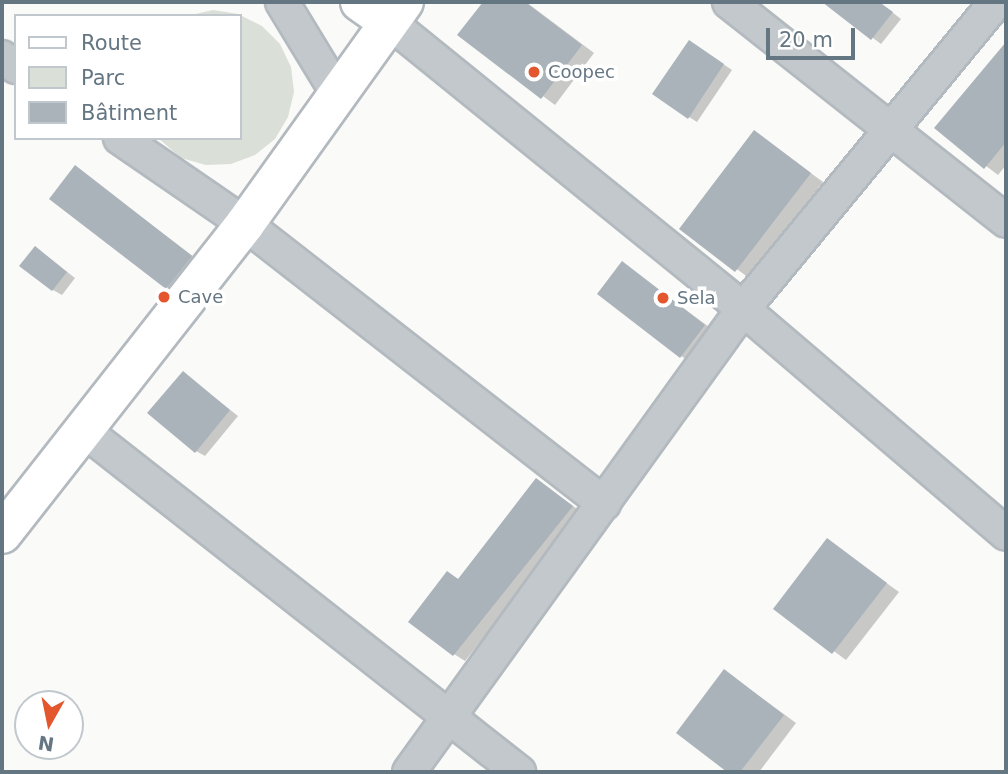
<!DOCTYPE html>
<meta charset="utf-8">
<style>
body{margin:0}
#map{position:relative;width:1008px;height:774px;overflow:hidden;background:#fafaf8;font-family:"DejaVu Sans",sans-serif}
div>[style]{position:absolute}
.green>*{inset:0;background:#dadfd7}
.shadow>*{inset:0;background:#0003}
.building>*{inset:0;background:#aab3b9}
.roads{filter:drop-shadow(2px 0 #b3babf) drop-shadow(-2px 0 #b3babf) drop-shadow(0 2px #b3babf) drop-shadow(0 -2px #b3babf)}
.street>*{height:32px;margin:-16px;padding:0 16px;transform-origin:16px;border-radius:16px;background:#c3c8cc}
.secondary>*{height:38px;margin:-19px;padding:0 19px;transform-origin:19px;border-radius:19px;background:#fff}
.dots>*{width:19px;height:19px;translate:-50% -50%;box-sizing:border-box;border:4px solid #fff;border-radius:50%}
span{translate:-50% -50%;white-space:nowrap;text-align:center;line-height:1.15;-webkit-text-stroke:7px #fff;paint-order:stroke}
.poi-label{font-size:18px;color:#657683}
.left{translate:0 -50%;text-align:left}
.frame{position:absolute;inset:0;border:4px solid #657683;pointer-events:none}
.legend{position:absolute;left:14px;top:14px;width:228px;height:126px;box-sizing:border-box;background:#fff;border:2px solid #c1c8cd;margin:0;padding:9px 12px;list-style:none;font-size:21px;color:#657683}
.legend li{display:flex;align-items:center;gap:14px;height:35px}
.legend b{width:35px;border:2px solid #c1c8cd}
.north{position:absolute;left:14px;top:690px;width:70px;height:70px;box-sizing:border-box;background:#fff;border:2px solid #c1c8cd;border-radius:50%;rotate:189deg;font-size:19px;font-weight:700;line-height:28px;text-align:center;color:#657683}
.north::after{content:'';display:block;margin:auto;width:24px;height:32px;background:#e4572e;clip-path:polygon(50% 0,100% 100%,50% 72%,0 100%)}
.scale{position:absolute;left:766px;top:28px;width:89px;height:32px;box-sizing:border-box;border:4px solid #657683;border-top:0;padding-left:9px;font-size:21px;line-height:24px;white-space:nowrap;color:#657683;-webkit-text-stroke:5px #fff;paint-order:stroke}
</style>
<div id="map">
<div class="green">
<div style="clip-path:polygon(213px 10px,238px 14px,262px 26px,280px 44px,291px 67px,294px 92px,288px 117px,275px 139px,255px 155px,231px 164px,206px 165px,181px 158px,158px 138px,240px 138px,240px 16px,187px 16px)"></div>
</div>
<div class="shadow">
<div style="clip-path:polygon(485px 2px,526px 2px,594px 53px,555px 105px,460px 35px)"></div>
<div style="clip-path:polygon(825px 2px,879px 2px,901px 19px,881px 44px)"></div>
<div style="clip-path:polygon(1006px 44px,1006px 165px,998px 175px,936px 128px)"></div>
<div style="clip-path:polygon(698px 47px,732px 70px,697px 122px,689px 117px)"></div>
<div style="clip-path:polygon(755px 132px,823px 182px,749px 278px,681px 228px)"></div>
<div style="clip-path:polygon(75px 167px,202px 263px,178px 294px,51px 199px)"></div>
<div style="clip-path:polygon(44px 254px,75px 278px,62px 295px,53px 290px)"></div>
<div style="clip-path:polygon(623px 263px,717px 333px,694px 364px,681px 356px)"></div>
<div style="clip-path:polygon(183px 373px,238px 416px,205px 456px,196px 451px)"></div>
<div style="clip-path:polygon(536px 480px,583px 513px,465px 661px,454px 654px,448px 573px,460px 580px)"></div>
<div style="clip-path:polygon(828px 541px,899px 592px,846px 660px,775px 608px)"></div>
<div style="clip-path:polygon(725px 671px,796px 723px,759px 772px,730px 772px,678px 733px)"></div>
</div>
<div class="building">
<div style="clip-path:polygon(483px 2px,525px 2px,582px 45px,541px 99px,457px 35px)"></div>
<div style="clip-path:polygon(822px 2px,879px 2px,893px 12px,871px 40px)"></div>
<div style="clip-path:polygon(689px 40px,724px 64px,688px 119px,652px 94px)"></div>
<div style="clip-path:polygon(1006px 42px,1006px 142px,984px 169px,934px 128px)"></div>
<div style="clip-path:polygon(754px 130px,811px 173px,735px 272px,679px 229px)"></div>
<div style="clip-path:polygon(75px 165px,192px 256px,166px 289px,49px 199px)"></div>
<div style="clip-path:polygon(35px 246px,67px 272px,52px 291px,19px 266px)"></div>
<div style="clip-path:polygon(622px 261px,705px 325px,680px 358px,597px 294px)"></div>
<div style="clip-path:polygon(183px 371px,230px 410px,195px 453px,147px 413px)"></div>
<div style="clip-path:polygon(536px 478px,573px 506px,453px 656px,408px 622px,447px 571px,458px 579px)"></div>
<div style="clip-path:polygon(827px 538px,887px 583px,832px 654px,773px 609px)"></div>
<div style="clip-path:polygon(724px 669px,784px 715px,740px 772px,727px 772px,676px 733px)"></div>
</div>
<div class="roads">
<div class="street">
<div style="left:282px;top:2px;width:108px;rotate:58.7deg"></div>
<div style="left:729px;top:2px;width:353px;rotate:38.3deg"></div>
<div style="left:389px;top:22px;width:456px;rotate:39deg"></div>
<div style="left:743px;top:309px;width:346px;rotate:40.5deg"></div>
<div style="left:2px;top:57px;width:17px;rotate:36deg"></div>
<div style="left:120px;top:138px;width:152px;rotate:34.5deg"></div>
<div style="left:245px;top:224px;width:455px;rotate:37.9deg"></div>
<div style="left:86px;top:432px;width:551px;rotate:38.14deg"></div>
<div style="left:409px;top:772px;width:571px;rotate:-54.19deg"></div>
<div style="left:743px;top:309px;width:398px;rotate:-50.5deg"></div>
</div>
<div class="secondary">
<div style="left:360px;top:2px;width:35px;rotate:35deg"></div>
<div style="left:2px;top:534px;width:394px;rotate:-51.9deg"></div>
<div style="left:245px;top:224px;width:273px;rotate:-54.4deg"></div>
</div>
</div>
<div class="dots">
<div style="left:534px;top:72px;background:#e4572e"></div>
<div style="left:164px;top:297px;background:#e4572e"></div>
<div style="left:663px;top:298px;background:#e4572e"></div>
</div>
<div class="poi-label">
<span class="left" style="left:548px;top:72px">Coopec</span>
<span class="left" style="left:178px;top:297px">Cave</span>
<span class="left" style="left:677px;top:298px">Sela</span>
</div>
<div class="frame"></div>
<ul class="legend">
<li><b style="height:9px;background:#fff"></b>Route</li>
<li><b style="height:19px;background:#dadfd7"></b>Parc</li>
<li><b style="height:19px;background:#aab3b9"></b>Bâtiment</li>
</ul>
<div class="north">N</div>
<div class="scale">20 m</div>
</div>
